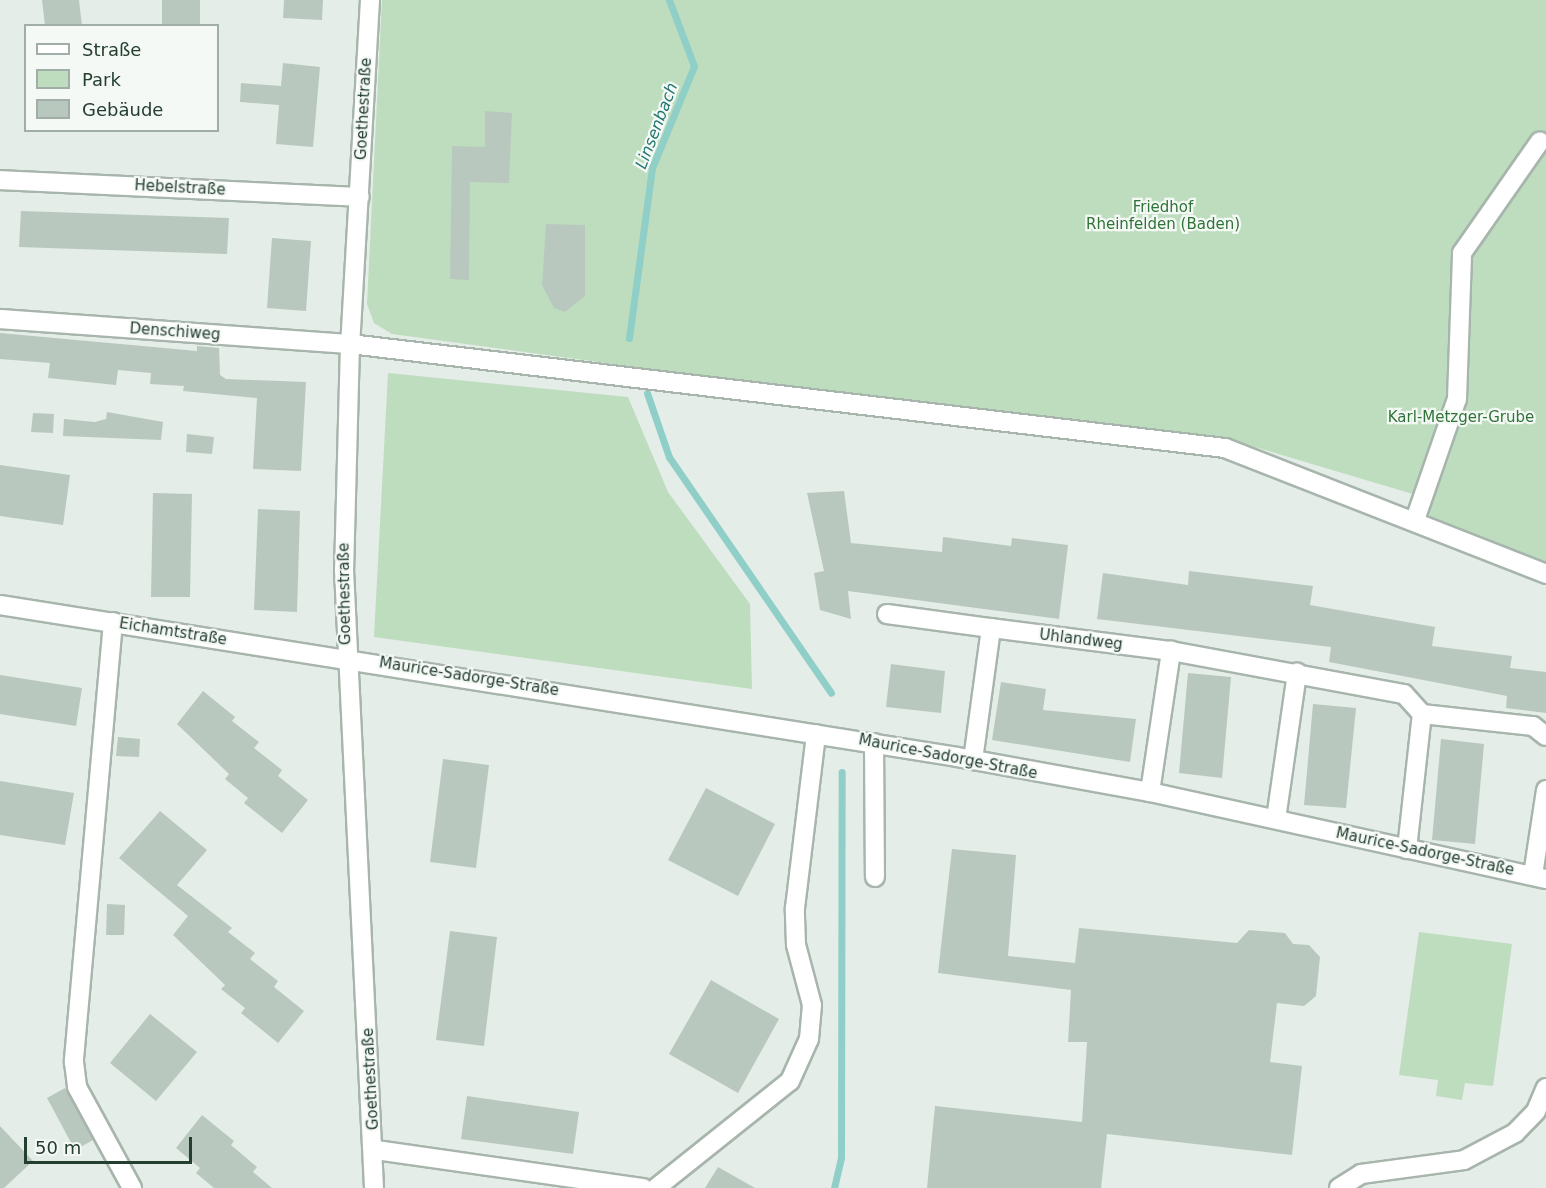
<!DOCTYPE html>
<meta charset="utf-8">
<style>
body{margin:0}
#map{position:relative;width:1546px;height:1188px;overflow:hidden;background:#e4ede7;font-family:"DejaVu Sans",sans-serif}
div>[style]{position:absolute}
.green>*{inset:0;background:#beddbe}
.stream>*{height:7px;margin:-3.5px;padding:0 3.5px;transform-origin:3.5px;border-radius:3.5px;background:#8fcfc8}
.building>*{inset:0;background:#b9c8bf}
.roads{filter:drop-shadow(2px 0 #a7b5ac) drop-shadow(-2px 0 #a7b5ac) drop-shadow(0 2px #a7b5ac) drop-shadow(0 -2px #a7b5ac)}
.minor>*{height:18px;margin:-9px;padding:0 9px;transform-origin:9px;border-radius:9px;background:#fff}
span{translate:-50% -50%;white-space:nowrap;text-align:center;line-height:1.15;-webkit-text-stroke:4.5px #f5f9f6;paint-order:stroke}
.street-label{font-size:15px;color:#243e30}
.park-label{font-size:15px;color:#307338}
.water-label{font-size:16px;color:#21776f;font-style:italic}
.legend{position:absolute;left:24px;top:24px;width:195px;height:108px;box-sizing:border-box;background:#f5f9f6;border:2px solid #a1aea7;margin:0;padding:8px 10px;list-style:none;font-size:18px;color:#243e30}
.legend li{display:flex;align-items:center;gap:12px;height:30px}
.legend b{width:30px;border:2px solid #a1aea7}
.scale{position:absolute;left:24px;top:1137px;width:168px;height:27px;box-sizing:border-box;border:3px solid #243e30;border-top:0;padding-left:8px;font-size:18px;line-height:21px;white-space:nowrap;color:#243e30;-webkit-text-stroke:4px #f5f9f6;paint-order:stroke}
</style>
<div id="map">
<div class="green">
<div style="clip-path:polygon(382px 0,1546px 0,1546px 568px,1435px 523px,1416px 495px,1225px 438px,783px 387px,392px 334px,374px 323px,367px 304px)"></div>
<div style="clip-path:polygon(388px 373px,628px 397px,668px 492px,750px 604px,752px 689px,374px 637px)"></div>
<div style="clip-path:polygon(1419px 932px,1512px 944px,1493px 1086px,1465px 1083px,1462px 1100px,1436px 1096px,1438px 1080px,1399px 1075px)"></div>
</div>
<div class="stream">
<div style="left:629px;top:338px;width:172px;rotate:-82.3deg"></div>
<div style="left:652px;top:168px;width:110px;rotate:-67.6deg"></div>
<div style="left:694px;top:66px;width:71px;rotate:-110.7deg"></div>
<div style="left:647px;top:393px;width:68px;rotate:71deg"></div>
<div style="left:669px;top:457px;width:286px;rotate:55.5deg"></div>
<div style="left:834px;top:1188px;width:31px;rotate:-77deg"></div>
<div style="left:841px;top:1158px;width:386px;rotate:-89.9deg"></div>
</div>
<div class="building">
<div style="clip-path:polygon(42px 0,79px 0,82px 26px,45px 26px)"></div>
<div style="clip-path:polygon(162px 0,200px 0,200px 26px,162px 26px)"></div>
<div style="clip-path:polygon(284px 0,323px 0,322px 20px,283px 18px)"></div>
<div style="clip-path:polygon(283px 63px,320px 67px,313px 147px,276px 144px,279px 105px,240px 102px,241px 83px,281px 86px)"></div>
<div style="clip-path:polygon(485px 111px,512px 113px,509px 183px,470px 182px,469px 280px,450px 279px,452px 146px,485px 147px)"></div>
<div style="clip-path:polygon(21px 211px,229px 218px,227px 254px,19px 247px)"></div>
<div style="clip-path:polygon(546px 224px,585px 225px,585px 296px,565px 312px,554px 308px,542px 285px)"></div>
<div style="clip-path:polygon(272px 238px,311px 241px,306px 311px,267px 308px)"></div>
<div style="clip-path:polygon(0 333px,197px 351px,197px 346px,219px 348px,220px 375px,226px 379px,306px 382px,301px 471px,253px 469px,257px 398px,183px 391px,184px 386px,150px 384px,151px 373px,118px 370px,116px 385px,48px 378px,50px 363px,0 359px)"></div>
<div style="clip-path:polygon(107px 412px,163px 422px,161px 440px,63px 436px,64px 419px,95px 422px,106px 419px)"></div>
<div style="clip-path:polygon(33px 413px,54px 414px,53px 433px,31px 432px)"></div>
<div style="clip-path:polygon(187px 434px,214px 437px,212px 454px,186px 452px)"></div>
<div style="clip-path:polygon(0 465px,70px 475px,63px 525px,0 516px)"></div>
<div style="clip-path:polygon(844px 491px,851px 543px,942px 552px,943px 537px,1011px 546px,1012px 538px,1068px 545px,1059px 619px,848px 591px,851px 619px,820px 610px,814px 573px,824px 571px,807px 493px)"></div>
<div style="clip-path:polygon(153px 493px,192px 494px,190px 597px,151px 597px)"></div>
<div style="clip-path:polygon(258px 509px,300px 511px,297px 612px,254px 610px)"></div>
<div style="clip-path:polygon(1189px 571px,1313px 586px,1310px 605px,1435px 627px,1432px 646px,1512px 656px,1510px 668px,1546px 672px,1546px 713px,1506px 708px,1507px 696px,1329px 662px,1331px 647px,1097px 619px,1103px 573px,1188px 585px)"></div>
<div style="clip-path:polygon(891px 664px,945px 671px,941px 713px,886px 707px)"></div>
<div style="clip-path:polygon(1188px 673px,1231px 677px,1222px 778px,1179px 773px)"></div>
<div style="clip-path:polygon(0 675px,82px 688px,76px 726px,0 714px)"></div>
<div style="clip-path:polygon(1001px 682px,1046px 689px,1043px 710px,1136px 719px,1130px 762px,992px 740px)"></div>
<div style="clip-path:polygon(203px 691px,235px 717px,232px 721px,259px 742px,254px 748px,282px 770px,278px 776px,308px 800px,282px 833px,244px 803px,248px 798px,225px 779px,229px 774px,177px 724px)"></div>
<div style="clip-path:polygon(1313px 704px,1356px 708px,1346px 808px,1304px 805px)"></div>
<div style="clip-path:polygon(118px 737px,140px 739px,139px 757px,116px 756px)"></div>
<div style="clip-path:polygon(1441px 739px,1484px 744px,1475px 844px,1432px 840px)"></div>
<div style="clip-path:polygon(443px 759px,489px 765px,476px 868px,430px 862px)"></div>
<div style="clip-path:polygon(0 781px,74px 793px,65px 845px,0 835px)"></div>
<div style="clip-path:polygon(706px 788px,775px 824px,738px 896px,668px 860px)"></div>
<div style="clip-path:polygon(160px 811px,207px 850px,177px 885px,232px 928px,228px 932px,255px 953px,250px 959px,278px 981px,274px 987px,304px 1011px,278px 1043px,241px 1013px,245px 1008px,221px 989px,225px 985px,173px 935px,188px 916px,119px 858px)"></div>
<div style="clip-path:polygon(952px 849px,1016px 855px,1008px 956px,1075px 963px,1079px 928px,1237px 943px,1249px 930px,1285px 933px,1293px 944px,1309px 945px,1320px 957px,1316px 996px,1304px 1006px,1277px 1003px,1270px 1062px,1302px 1066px,1292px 1155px,1107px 1134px,1101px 1188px,927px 1188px,935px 1106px,1082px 1122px,1087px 1042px,1068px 1042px,1071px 990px,938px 973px)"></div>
<div style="clip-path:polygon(107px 904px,125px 905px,124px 935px,106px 935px)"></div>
<div style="clip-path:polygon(450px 931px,497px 937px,484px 1046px,436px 1040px)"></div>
<div style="clip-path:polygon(711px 980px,779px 1019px,738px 1093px,669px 1054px)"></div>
<div style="clip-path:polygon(150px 1014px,197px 1052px,156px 1101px,110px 1063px)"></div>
<div style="clip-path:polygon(65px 1088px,93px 1140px,75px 1150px,47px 1098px)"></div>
<div style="clip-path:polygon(467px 1096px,579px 1112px,573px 1154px,461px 1139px)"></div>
<div style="clip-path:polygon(202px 1115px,234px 1141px,231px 1145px,257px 1167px,253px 1172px,272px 1188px,214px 1188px,196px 1173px,200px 1168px,176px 1148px)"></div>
<div style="clip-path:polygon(0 1126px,33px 1161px,4px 1188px,0 1188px)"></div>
<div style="clip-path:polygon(718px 1167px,755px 1188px,705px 1188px)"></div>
</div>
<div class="roads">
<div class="minor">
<div style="left:370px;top:0;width:345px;rotate:93.3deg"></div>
<div style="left:350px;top:344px;width:226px;rotate:91.5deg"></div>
<div style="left:344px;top:570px;width:619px;rotate:87.22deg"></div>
<div style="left:0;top:180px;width:360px;rotate:2.7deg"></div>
<div style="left:0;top:319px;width:351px;rotate:4.1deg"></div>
<div style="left:350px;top:344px;width:881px;rotate:6.78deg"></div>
<div style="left:1225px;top:448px;width:345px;rotate:21.4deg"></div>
<div style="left:1415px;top:520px;width:128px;rotate:-70.9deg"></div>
<div style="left:1457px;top:399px;width:146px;rotate:-88deg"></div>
<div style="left:1462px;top:253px;width:136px;rotate:-55.1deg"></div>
<div style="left:0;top:605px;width:969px;rotate:9.02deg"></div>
<div style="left:957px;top:757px;width:196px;rotate:10.3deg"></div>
<div style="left:1150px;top:792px;width:405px;rotate:12.4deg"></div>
<div style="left:887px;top:614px;width:105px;rotate:7.7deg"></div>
<div style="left:113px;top:622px;width:442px;rotate:95.1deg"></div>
<div style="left:74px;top:1062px;width:25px;rotate:83deg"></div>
<div style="left:77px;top:1087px;width:115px;rotate:61.4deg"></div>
<div style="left:874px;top:743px;width:134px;rotate:89.6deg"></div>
<div style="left:973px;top:760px;width:133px;rotate:-82.2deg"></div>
<div style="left:991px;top:628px;width:181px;rotate:7.3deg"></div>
<div style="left:1171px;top:651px;width:237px;rotate:10.5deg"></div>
<div style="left:1404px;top:694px;width:27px;rotate:48deg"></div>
<div style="left:1422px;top:714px;width:112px;rotate:6.2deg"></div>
<div style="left:1533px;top:726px;width:16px;rotate:38deg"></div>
<div style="left:1150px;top:792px;width:143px;rotate:-81.5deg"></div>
<div style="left:1276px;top:819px;width:148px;rotate:-81.8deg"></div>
<div style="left:1407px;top:849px;width:136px;rotate:-83.7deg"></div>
<div style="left:1533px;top:875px;width:86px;rotate:-81.3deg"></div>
<div style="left:376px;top:1150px;width:270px;rotate:8.1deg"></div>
<div style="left:656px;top:1188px;width:171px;rotate:-38.6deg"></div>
<div style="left:790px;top:1081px;width:46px;rotate:-65.7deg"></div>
<div style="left:809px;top:1039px;width:34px;rotate:-85deg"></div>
<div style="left:812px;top:1005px;width:62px;rotate:-104.9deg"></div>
<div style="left:796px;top:945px;width:37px;rotate:-92deg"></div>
<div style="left:795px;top:908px;width:175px;rotate:-83.1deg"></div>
<div style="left:1339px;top:1188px;width:26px;rotate:-32deg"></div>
<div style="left:1361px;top:1174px;width:104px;rotate:-7.7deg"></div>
<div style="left:1464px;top:1160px;width:58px;rotate:-27.9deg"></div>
<div style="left:1515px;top:1133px;width:30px;rotate:-46deg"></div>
<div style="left:1536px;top:1111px;width:25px;rotate:-67deg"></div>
</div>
</div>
<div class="street-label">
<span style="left:364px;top:109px;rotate:-87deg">Goethestraße</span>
<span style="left:180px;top:188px;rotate:3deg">Hebelstraße</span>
<span style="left:175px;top:332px;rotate:4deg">Denschiweg</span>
<span style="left:345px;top:594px;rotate:-91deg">Goethestraße</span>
<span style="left:173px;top:632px;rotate:9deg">Eichamtstraße</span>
<span style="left:1081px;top:640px;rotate:7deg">Uhlandweg</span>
<span style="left:469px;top:677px;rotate:9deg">Maurice-Sadorge-Straße</span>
<span style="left:948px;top:757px;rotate:11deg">Maurice-Sadorge-Straße</span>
<span style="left:1425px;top:852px;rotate:12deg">Maurice-Sadorge-Straße</span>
<span style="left:371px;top:1079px;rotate:-93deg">Goethestraße</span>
</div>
<div class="park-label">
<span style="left:1163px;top:216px">Friedhof<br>Rheinfelden (Baden)</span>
<span style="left:1461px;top:418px">Karl-Metzger-Grube</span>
</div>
<div class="water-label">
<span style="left:657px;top:126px;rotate:-69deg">Linsenbach</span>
</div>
<ul class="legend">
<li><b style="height:8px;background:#fff"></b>Straße</li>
<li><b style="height:16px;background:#beddbe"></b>Park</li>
<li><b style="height:16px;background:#b9c8bf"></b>Gebäude</li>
</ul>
<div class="scale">50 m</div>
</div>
